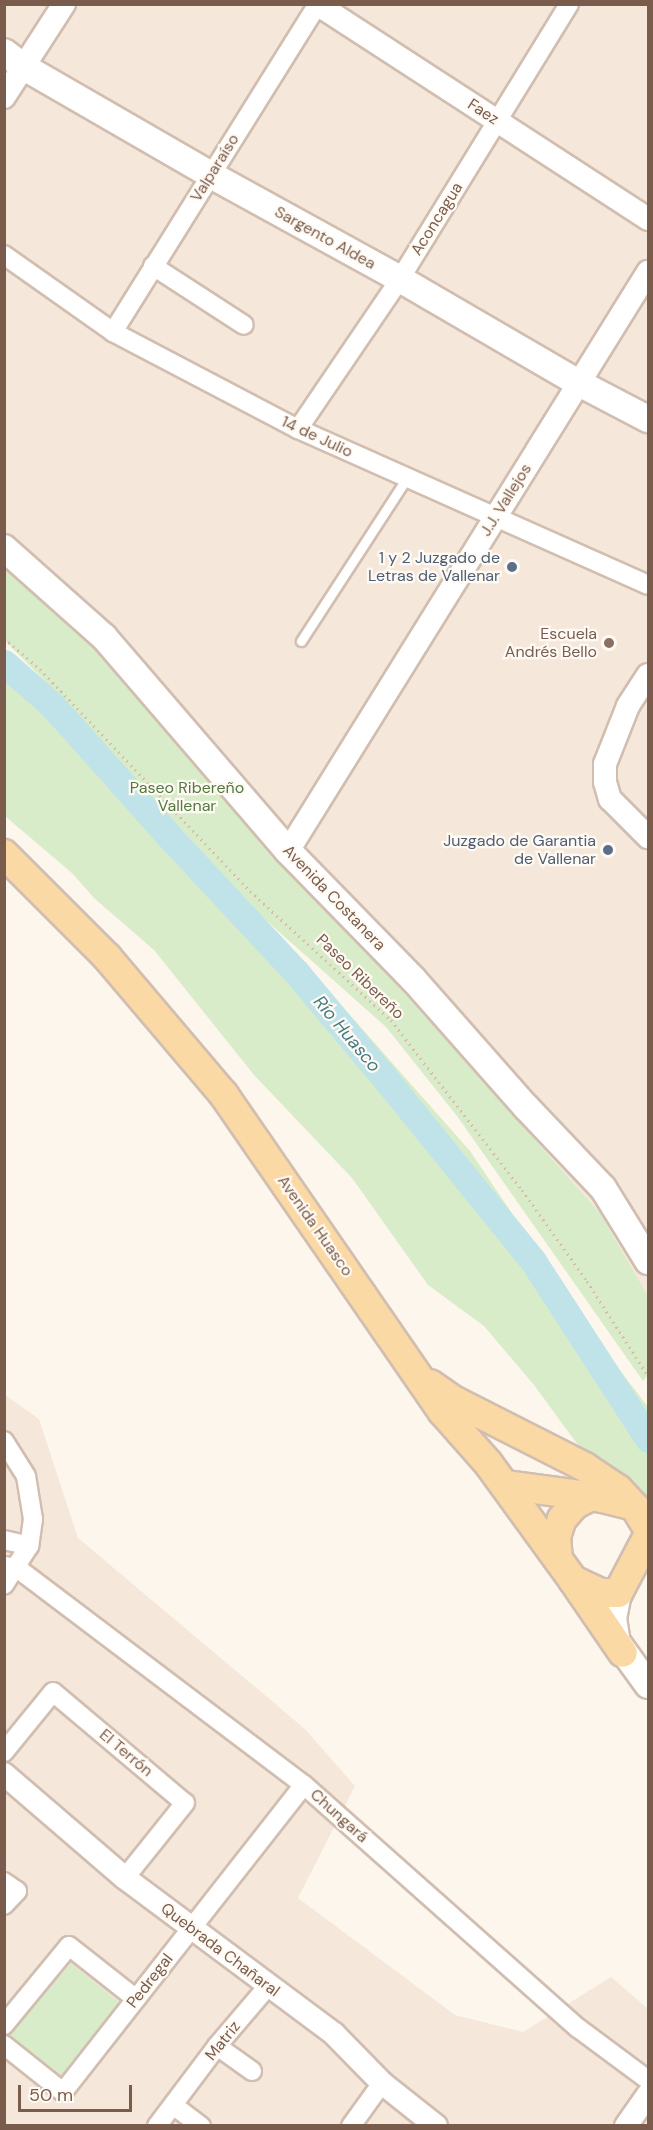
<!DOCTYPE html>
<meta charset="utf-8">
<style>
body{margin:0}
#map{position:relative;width:653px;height:2130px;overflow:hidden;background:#fdf6ec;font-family:"DM Sans",sans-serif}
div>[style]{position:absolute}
.residential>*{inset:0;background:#f5e8da}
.green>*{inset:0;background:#d8ecc9}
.river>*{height:27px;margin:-13.5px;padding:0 13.5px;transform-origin:13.5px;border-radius:13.5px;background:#bfe3e8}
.path>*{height:3px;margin-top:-1.5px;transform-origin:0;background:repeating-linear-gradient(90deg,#d9b8a5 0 1.5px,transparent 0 6px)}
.roads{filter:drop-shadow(2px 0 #d1beb0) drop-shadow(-2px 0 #d1beb0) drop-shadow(0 2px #d1beb0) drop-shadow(0 -2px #d1beb0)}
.service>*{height:9px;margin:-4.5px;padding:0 4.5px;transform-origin:4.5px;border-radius:4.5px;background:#fff}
.minor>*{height:18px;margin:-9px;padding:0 9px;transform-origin:9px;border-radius:9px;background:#fff}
.tertiary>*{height:22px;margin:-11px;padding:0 11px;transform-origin:11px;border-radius:11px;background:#fff}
.secondary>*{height:26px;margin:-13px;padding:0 13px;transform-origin:13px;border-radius:13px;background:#fff}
.primary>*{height:28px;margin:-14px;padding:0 14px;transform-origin:14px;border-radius:14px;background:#fbd9a5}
.dots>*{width:16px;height:16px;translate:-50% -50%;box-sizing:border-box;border:3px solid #fffaf3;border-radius:50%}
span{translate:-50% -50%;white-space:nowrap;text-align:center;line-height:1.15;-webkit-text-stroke:4.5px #fffaf3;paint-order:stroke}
.street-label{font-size:16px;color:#7a5c4d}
.service-label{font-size:16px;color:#4e5e75}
.right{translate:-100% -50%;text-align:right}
.education-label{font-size:16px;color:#785e54}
.park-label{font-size:16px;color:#537a41}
.water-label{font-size:18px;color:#437c86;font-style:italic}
.frame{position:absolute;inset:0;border:6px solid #7a5c4d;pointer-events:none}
.scale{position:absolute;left:18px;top:2085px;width:114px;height:27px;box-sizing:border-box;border:3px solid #7a5c4d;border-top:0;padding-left:8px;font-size:18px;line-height:21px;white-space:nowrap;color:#7a5c4d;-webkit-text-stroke:4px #fffaf3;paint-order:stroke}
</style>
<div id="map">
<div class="residential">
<div style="clip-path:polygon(4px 5px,648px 5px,648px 1296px,600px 1213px,265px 834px,5px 562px)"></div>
<div style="clip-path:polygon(4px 1394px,39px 1419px,78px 1538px,305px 1729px,355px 1786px,298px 1898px,455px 2015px,523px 2032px,611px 1977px,648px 2009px,648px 2125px,5px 2125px)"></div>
</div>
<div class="green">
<div style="clip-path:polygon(5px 562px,95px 645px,600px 1213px,648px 1296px,648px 1375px,643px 1381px,457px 1116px,386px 1027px,232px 890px,196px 854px,191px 868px,276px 957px,296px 954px,470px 1151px,599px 1343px,648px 1407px,648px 1523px,575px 1441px,534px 1385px,484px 1326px,428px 1285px,352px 1178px,254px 1075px,154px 950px,94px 898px,73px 874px,5px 816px,5px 666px,27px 684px,138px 791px,52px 688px,5px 641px)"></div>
<div style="clip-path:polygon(71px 1963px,120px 2003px,64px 2077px,8px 2035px)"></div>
</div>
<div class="river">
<div style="left:4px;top:663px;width:64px;rotate:41.2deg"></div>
<div style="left:52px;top:705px;width:176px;rotate:48.2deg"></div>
<div style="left:169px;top:836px;width:186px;rotate:47deg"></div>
<div style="left:296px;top:972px;width:158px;rotate:50.1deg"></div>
<div style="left:397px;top:1093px;width:216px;rotate:51deg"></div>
<div style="left:533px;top:1261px;width:212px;rotate:57.1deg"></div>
</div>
<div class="path">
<div style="left:4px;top:638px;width:48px;rotate:40.7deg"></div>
<div style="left:40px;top:669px;width:306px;rotate:46.6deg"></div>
<div style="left:250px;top:891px;width:191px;rotate:42.5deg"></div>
<div style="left:391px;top:1020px;width:215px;rotate:52.4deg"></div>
<div style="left:522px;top:1190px;width:112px;rotate:54.5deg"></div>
<div style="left:587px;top:1281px;width:113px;rotate:57.3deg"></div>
</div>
<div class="roads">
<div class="service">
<div style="left:301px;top:641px;width:194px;rotate:-57deg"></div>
</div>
<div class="minor">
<div style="left:4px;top:255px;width:133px;rotate:35.2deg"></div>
<div style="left:113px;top:332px;width:209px;rotate:27.7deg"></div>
<div style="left:298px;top:429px;width:383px;rotate:24deg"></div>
<div style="left:153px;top:266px;width:108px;rotate:33deg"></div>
<div style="left:113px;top:332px;width:387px;rotate:-58deg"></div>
<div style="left:298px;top:429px;width:181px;rotate:-55.8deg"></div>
<div style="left:400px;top:279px;width:323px;rotate:-58.4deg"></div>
<div style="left:4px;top:1441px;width:41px;rotate:57.8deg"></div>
<div style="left:26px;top:1476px;width:44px;rotate:80.8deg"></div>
<div style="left:33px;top:1519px;width:27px;rotate:98deg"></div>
<div style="left:29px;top:1546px;width:46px;rotate:122.7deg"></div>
<div style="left:4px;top:1540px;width:26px;rotate:13deg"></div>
<div style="left:4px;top:1566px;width:13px;rotate:9deg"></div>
<div style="left:17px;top:1568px;width:360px;rotate:37.1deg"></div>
<div style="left:304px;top:1785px;width:366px;rotate:41.6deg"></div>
<div style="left:578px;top:2028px;width:87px;rotate:36.6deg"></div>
<div style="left:4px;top:1752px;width:77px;rotate:-50.8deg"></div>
<div style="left:53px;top:1692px;width:172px;rotate:40.1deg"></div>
<div style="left:185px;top:1803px;width:96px;rotate:128.7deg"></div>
<div style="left:4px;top:1882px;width:16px;rotate:35deg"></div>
<div style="left:17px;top:1891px;width:19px;rotate:133deg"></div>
<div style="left:4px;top:2025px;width:102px;rotate:-50.6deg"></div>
<div style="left:69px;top:1946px;width:85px;rotate:38.3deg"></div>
<div style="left:4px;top:2045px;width:75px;rotate:38.5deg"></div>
<div style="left:63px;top:2092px;width:390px;rotate:-51.9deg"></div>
<div style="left:217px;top:2046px;width:43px;rotate:35.5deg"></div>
<div style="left:173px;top:2105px;width:35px;rotate:37deg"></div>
<div style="left:157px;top:2126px;width:100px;rotate:-53.1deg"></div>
<div style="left:217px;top:2046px;width:79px;rotate:-49.6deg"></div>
<div style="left:351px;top:2126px;width:53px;rotate:-54.2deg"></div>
</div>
<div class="tertiary">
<div style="left:317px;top:4px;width:395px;rotate:33deg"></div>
<div style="left:4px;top:97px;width:111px;rotate:-57.2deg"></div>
<div style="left:648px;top:675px;width:37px;rotate:123deg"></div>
<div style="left:628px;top:706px;width:62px;rotate:111.6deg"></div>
<div style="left:605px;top:764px;width:18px;rotate:90deg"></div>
<div style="left:605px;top:782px;width:18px;rotate:74deg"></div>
<div style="left:610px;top:799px;width:54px;rotate:45deg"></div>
<div style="left:288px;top:851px;width:682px;rotate:-58.13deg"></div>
<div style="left:4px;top:1774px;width:160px;rotate:40.7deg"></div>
<div style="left:125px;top:1878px;width:261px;rotate:36.7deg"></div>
<div style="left:334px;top:2034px;width:69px;rotate:45.6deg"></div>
<div style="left:382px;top:2083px;width:69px;rotate:38.5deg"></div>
<div style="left:626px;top:2126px;width:38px;rotate:-55deg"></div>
</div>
<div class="secondary">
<div style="left:4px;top:52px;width:25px;rotate:37deg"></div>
<div style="left:24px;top:67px;width:216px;rotate:30deg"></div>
<div style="left:211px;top:175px;width:216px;rotate:28.8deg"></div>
<div style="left:400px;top:279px;width:207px;rotate:30.2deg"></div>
<div style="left:579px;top:383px;width:78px;rotate:27.6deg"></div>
<div style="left:4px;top:548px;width:134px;rotate:41.7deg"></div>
<div style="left:104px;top:637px;width:282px;rotate:49.3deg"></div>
<div style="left:288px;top:851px;width:179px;rotate:45.7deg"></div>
<div style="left:413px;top:979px;width:171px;rotate:48.6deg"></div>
<div style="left:526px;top:1107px;width:112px;rotate:46.5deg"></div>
<div style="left:603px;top:1188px;width:86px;rotate:58.3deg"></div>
<div style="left:618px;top:1593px;width:25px;rotate:101deg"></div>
<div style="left:613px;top:1618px;width:24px;rotate:81deg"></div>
<div style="left:617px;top:1642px;width:53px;rotate:54.2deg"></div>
</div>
<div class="primary">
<div style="left:4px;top:854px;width:146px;rotate:45deg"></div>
<div style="left:107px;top:957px;width:181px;rotate:49.7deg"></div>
<div style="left:224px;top:1095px;width:384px;rotate:55.4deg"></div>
<div style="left:442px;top:1411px;width:69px;rotate:48.5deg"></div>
<div style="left:488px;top:1463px;width:145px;rotate:54deg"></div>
<div style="left:573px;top:1580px;width:31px;rotate:25deg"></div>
<div style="left:601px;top:1593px;width:17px"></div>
<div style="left:618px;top:1593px;width:64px;rotate:-62.2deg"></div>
<div style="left:430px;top:1384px;width:28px;rotate:35deg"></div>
<div style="left:453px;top:1400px;width:148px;rotate:26.9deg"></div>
<div style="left:585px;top:1467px;width:40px;rotate:34deg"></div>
<div style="left:618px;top:1489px;width:25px;rotate:47deg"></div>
<div style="left:635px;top:1507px;width:26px;rotate:59deg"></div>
<div style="left:505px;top:1485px;width:98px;rotate:7.6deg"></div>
<div style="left:602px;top:1498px;width:29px;rotate:14deg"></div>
<div style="left:558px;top:1559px;width:22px;rotate:-95deg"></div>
<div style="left:556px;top:1537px;width:19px;rotate:-72deg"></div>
<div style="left:562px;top:1519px;width:18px;rotate:-49deg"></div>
<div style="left:574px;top:1505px;width:19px;rotate:-28deg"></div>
<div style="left:573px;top:1580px;width:88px;rotate:55.6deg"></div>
</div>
</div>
<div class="dots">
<div style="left:512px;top:567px;background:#5c6f8a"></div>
<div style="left:609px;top:643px;background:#8d6e63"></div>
<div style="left:608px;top:850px;background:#5c6f8a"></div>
</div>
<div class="street-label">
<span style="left:483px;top:112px;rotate:33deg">Faez</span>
<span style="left:215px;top:168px;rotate:-58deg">Valparaíso</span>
<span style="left:437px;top:219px;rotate:-58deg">Aconcagua</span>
<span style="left:325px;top:238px;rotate:29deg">Sargento Aldea</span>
<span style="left:317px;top:437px;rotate:25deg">14 de Julio</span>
<span style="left:506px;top:500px;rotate:-58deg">J.J. Vallejos</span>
<span style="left:334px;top:898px;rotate:46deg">Avenida Costanera</span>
<span style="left:360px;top:977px;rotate:44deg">Paseo Ribereño</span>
<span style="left:315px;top:1226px;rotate:55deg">Avenida Huasco</span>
<span style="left:126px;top:1753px;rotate:40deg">El Terrón</span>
<span style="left:339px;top:1816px;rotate:42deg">Chungará</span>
<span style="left:220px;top:1950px;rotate:37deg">Quebrada Chañaral</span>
<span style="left:150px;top:1981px;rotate:-52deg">Pedregal</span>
<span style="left:223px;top:2041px;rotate:-51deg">Matriz</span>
</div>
<div class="service-label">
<span class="right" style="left:500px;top:567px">1 y 2 Juzgado de<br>Letras de Vallenar</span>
<span class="right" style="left:596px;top:850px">Juzgado de Garantia<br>de Vallenar</span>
</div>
<div class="education-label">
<span class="right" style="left:597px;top:643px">Escuela<br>Andrés Bello</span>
</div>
<div class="park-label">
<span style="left:187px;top:797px">Paseo Ribereño<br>Vallenar</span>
</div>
<div class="water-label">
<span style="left:347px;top:1034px;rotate:50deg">Río Huasco</span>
</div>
<div class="frame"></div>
<div class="scale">50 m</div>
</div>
